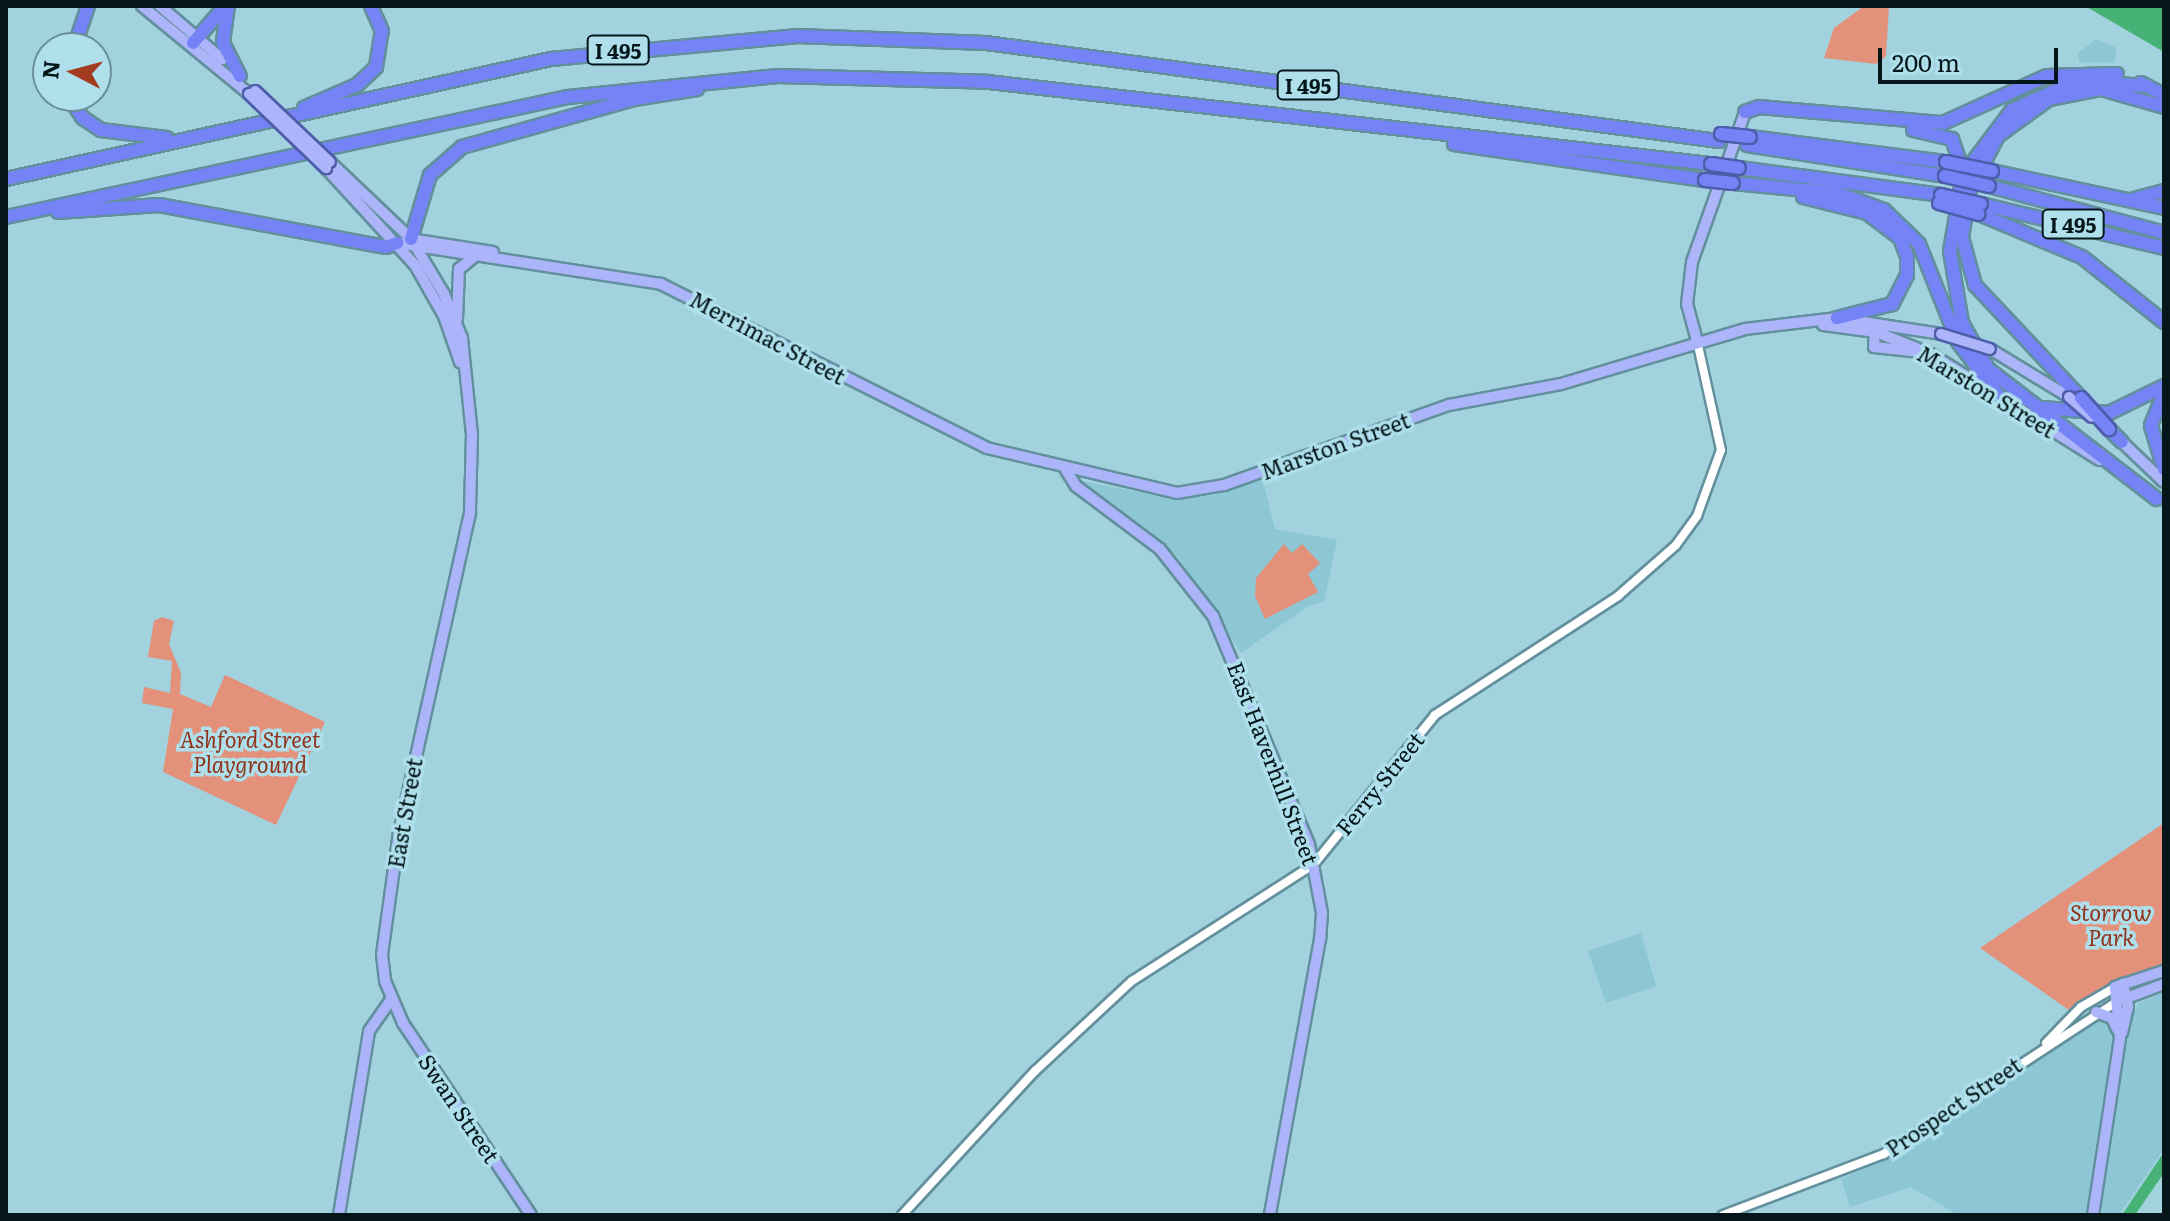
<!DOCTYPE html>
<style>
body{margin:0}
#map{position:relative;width:2170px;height:1221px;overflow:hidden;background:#a1d2de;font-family:Literata,serif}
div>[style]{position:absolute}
.built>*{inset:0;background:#8dc7d6}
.green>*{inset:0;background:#e3917b}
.water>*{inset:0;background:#46b275}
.roads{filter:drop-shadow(2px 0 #62909c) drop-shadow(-2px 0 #62909c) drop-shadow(0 2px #62909c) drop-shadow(0 -2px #62909c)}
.minor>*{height:8px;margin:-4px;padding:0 4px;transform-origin:4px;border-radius:4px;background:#fff}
.major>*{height:10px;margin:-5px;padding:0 5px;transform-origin:5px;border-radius:5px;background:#acb5fa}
.highway>*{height:12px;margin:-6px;padding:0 6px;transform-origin:6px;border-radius:6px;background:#7583f7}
.bridges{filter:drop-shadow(2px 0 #4d5daa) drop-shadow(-2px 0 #4d5daa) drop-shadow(0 2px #4d5daa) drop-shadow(0 -2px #4d5daa)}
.major-bridge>*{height:10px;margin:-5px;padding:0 5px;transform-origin:5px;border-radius:5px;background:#acb5fa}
.highway-bridge>*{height:12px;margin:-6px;padding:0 6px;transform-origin:6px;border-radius:6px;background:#7583f7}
span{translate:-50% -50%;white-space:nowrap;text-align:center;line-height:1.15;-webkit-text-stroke:7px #aedfeb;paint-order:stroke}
.shield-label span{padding:2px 6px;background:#aedfeb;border:2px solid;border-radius:6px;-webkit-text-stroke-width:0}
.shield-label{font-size:20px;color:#04161a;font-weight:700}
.street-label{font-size:22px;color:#04161a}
.park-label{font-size:22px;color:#90331a;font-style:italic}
.frame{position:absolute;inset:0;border:8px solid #04161a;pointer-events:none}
.north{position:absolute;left:32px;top:32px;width:80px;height:80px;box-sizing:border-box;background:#aedfeb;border:2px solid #6a8f97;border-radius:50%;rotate:276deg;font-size:22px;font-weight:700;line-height:32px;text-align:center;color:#04161a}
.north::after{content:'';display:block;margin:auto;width:28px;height:36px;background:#a33b20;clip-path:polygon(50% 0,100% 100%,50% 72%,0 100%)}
.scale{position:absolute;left:1878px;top:48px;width:180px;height:36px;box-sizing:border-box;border:4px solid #04161a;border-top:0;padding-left:10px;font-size:24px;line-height:28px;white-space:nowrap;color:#04161a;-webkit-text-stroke:6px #aedfeb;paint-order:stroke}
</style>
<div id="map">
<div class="built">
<div style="clip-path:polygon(2096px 39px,2116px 48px,2115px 63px,2079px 62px,2078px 53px)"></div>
<div style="clip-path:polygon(1262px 477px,1275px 529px,1337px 540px,1324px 602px,1310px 605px,1241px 653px,1177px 556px,1082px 481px,1171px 499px,1214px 495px)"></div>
<div style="clip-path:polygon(1641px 933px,1656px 986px,1606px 1003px,1588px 951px)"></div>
<div style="clip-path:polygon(2164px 992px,2164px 1149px,2119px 1215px,1958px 1215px,1911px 1187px,1850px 1207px,1841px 1179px,1903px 1150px,2093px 1022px,2132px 1017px,2139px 1003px)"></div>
</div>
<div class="green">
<div style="clip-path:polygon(1864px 6px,1889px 6px,1886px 56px,1876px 64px,1824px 58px,1834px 28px)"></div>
<div style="clip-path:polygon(1284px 544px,1292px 553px,1302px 544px,1320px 563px,1308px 574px,1318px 592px,1265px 619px,1255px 596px,1256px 578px)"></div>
<div style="clip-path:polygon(162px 617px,174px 621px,169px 644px,181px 673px,180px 694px,211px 707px,225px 675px,325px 722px,276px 825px,163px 772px,173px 709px,142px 703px,144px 687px,170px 693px,172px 661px,148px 657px,154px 621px)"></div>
<div style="clip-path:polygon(2164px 823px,2164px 963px,2112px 982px,2069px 1010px,1980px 948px)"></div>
</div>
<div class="water">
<div style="clip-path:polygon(2085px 6px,2164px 6px,2164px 52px)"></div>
<div style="clip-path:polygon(2164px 1152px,2164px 1173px,2135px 1215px,2122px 1215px)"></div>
</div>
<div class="roads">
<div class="minor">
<div style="left:2046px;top:1043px;width:50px;rotate:-45.8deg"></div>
<div style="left:2081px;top:1007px;width:39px;rotate:-30deg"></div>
<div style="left:902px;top:1215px;width:196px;rotate:-47.3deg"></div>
<div style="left:1035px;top:1071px;width:132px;rotate:-42.9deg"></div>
<div style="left:1132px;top:981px;width:216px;rotate:-32.7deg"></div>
<div style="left:1314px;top:864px;width:192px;rotate:-50.9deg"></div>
<div style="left:1435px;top:715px;width:218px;rotate:-33deg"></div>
<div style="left:1618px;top:596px;width:77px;rotate:-41.3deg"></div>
<div style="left:1676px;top:545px;width:36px;rotate:-54deg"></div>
<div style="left:1697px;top:516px;width:70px;rotate:-70deg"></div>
<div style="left:1721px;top:450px;width:112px;rotate:-102.4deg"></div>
<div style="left:1723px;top:1215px;width:172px;rotate:-20.8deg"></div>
<div style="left:1884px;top:1154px;width:280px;rotate:-33.2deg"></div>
</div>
<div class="major">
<div style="left:142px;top:6px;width:139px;rotate:39.4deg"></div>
<div style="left:160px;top:6px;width:82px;rotate:40.5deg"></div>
<div style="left:330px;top:162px;width:112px;rotate:43.5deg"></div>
<div style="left:411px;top:239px;width:64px;rotate:59deg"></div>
<div style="left:444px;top:294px;width:48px;rotate:67.8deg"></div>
<div style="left:462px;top:338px;width:97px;rotate:84.1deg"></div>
<div style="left:472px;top:434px;width:79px;rotate:91.5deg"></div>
<div style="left:470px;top:513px;width:327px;rotate:102.5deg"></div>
<div style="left:399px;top:832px;width:124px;rotate:97.9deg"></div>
<div style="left:382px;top:955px;width:26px;rotate:83deg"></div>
<div style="left:385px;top:981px;width:46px;rotate:66.8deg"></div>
<div style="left:403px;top:1023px;width:231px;rotate:56.3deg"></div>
<div style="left:326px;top:168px;width:132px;rotate:47.5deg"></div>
<div style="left:415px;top:265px;width:59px;rotate:60.4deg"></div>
<div style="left:444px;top:316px;width:49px;rotate:70.8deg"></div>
<div style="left:410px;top:239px;width:84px;rotate:8.9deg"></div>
<div style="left:397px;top:243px;width:267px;rotate:8.8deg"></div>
<div style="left:661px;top:284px;width:365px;rotate:26.7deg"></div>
<div style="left:987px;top:448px;width:195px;rotate:13.3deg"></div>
<div style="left:1177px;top:493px;width:48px;rotate:-9.7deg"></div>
<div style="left:1224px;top:485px;width:239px;rotate:-19.6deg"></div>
<div style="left:1449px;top:405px;width:114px;rotate:-10.6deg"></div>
<div style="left:1561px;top:384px;width:192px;rotate:-16.6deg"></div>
<div style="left:1745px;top:329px;width:93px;rotate:-6.8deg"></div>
<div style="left:1837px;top:318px;width:105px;rotate:8.7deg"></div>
<div style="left:457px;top:319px;width:50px;rotate:-87.7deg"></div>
<div style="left:459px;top:269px;width:22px;rotate:-39deg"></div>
<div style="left:1823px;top:325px;width:53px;rotate:7.5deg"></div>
<div style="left:1876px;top:332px;width:59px;rotate:21.8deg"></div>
<div style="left:1931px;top:354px;width:199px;rotate:32.2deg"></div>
<div style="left:1875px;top:329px;width:18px;rotate:93deg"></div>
<div style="left:1874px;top:347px;width:46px;rotate:6.2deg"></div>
<div style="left:1697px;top:341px;width:38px;rotate:-105deg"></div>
<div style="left:1687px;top:304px;width:42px;rotate:-83.2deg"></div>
<div style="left:1692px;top:262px;width:159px;rotate:-70.5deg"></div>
<div style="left:1990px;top:349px;width:92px;rotate:31.3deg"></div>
<div style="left:2119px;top:439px;width:62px;rotate:43.7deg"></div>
<div style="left:1066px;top:470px;width:19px;rotate:58deg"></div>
<div style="left:1076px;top:486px;width:105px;rotate:36.9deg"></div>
<div style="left:1160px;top:549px;width:85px;rotate:51.7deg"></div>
<div style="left:1213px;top:616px;width:247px;rotate:67.2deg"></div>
<div style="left:1309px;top:844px;width:70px;rotate:79.3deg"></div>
<div style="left:1322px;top:913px;width:26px;rotate:94deg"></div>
<div style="left:1320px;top:939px;width:280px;rotate:100.3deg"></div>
<div style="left:2124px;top:999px;width:43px;rotate:-20.6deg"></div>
<div style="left:2096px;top:1012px;width:17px;rotate:21deg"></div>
<div style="left:2112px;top:1018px;width:12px;rotate:66deg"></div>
<div style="left:2122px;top:1033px;width:27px;rotate:-77deg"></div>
<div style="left:2128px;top:1007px;width:24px;rotate:-102deg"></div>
<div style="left:339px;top:1215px;width:186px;rotate:-80.7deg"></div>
<div style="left:369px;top:1031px;width:39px;rotate:-55deg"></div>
<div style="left:2093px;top:1215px;width:178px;rotate:-81.3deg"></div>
<div style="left:2120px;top:1039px;width:52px;rotate:-95.5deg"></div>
<div style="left:2115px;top:987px;width:52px;rotate:-18.1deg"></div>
</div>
<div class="highway">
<div style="left:228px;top:6px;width:37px;rotate:98deg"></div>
<div style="left:223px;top:43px;width:37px;rotate:63deg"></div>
<div style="left:193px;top:43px;width:49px;rotate:-49.1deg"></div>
<div style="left:74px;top:48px;width:44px;rotate:-71.6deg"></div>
<div style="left:2141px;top:83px;width:26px;rotate:28deg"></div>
<div style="left:2146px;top:86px;width:69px;rotate:-175.9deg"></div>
<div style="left:2077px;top:81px;width:71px;rotate:156deg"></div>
<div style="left:2012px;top:110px;width:81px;rotate:127deg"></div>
<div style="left:1963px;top:175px;width:77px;rotate:99.7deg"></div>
<div style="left:1950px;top:251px;width:73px;rotate:80.5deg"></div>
<div style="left:1962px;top:323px;width:53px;rotate:60.5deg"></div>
<div style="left:1988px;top:369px;width:213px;rotate:37.6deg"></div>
<div style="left:68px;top:96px;width:27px;rotate:56deg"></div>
<div style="left:83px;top:118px;width:22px;rotate:34deg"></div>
<div style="left:101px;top:130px;width:66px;rotate:6.9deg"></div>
<div style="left:304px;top:108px;width:58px;rotate:-23.5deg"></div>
<div style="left:357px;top:85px;width:26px;rotate:-43deg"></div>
<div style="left:376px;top:67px;width:36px;rotate:-81deg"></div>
<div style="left:382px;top:31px;width:27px;rotate:-114deg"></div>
<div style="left:1745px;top:112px;width:15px;rotate:-20deg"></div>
<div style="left:1759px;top:107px;width:185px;rotate:5deg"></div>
<div style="left:1943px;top:123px;width:114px;rotate:-24.3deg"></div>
<div style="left:2047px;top:76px;width:70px;rotate:-1.6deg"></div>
<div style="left:1913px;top:130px;width:40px;rotate:13deg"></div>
<div style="left:1952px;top:139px;width:34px;rotate:71deg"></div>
<div style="left:1750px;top:137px;width:198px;rotate:7.3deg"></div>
<div style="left:1454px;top:144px;width:254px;rotate:8.2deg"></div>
<div style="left:1747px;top:145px;width:200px;rotate:8.9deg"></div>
<div style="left:1739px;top:168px;width:204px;rotate:7.6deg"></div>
<div style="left:1992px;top:171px;width:176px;rotate:12.1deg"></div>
<div style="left:6px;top:179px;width:558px;rotate:-12.42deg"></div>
<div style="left:551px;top:59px;width:248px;rotate:-5.3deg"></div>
<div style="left:798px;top:36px;width:188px;rotate:2.1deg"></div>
<div style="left:986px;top:43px;width:740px;rotate:7.62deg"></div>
<div style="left:1733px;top:183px;width:104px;rotate:5.5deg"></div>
<div style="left:1837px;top:193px;width:50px;rotate:19.9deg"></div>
<div style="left:1884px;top:210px;width:49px;rotate:44.2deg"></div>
<div style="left:1919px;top:244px;width:105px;rotate:68.3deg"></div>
<div style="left:1958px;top:342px;width:69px;rotate:52.6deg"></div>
<div style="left:1989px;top:186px;width:181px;rotate:15deg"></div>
<div style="left:1803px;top:197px;width:66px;rotate:14deg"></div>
<div style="left:1867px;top:213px;width:41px;rotate:37.1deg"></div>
<div style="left:1900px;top:238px;width:19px;rotate:69deg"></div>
<div style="left:1907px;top:256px;width:19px;rotate:90deg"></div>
<div style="left:1907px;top:275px;width:33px;rotate:117deg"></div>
<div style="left:1892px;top:304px;width:57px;rotate:165.7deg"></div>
<div style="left:2134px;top:199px;width:31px;rotate:-15deg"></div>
<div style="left:1981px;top:204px;width:188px;rotate:13.5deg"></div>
<div style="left:58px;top:212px;width:101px;rotate:-4deg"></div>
<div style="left:159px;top:205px;width:231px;rotate:10.5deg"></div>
<div style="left:386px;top:247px;width:12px;rotate:-20deg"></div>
<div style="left:1979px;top:214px;width:112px;rotate:22.7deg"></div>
<div style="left:2082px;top:257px;width:105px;rotate:38.4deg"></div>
<div style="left:6px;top:217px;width:575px;rotate:-12.05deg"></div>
<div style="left:568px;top:97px;width:211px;rotate:-5.7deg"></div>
<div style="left:778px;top:76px;width:210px;rotate:1.6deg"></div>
<div style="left:988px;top:82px;width:728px;rotate:6.47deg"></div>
<div style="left:411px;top:239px;width:67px;rotate:-73.5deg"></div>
<div style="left:430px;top:175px;width:43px;rotate:-41.2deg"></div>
<div style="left:462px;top:147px;width:179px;rotate:-15.6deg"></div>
<div style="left:634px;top:99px;width:64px;rotate:-9deg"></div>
<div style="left:2164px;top:393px;width:35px;rotate:112deg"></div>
<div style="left:2151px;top:426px;width:45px;rotate:73.2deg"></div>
<div style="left:2081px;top:398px;width:155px;rotate:-133.2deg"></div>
<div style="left:1975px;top:285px;width:50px;rotate:-105.2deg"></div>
<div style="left:1962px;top:237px;width:49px;rotate:-80.5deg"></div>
<div style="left:1970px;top:189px;width:60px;rotate:-62.2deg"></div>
<div style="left:1998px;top:136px;width:63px;rotate:-36deg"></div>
<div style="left:2049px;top:99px;width:53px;rotate:-10.9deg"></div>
<div style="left:2101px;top:89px;width:66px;rotate:15.9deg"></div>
<div style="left:2042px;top:408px;width:67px;rotate:4.3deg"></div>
<div style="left:2109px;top:413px;width:61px;rotate:-26.1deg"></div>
<div style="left:2109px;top:429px;width:18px;rotate:45deg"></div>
</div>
</div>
<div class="bridges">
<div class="major-bridge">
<div style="left:255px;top:91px;width:103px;rotate:43.4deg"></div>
<div style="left:249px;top:94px;width:107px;rotate:43.9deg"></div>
<div style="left:1941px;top:334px;width:51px;rotate:17deg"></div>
<div style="left:2069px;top:397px;width:30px;rotate:41deg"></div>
</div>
<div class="highway-bridge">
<div style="left:1721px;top:134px;width:29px;rotate:6deg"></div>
<div style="left:1946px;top:162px;width:47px;rotate:11.1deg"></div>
<div style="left:1711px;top:164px;width:28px;rotate:8deg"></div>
<div style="left:1945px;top:176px;width:45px;rotate:12.8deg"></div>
<div style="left:1705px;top:180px;width:28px;rotate:6deg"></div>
<div style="left:1941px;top:195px;width:41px;rotate:12.7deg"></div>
<div style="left:1939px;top:203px;width:41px;rotate:15.4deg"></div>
<div style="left:2081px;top:398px;width:42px;rotate:47.9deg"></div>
</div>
</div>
<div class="shield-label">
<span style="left:618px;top:50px">I 495</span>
<span style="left:1308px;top:85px">I 495</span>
<span style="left:2073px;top:224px">I 495</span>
</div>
<div class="street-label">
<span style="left:768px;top:337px;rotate:28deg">Merrimac Street</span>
<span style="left:1987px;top:391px;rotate:31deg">Marston Street</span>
<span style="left:1335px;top:445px;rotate:-20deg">Marston Street</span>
<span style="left:1274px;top:763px;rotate:69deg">East Haverhill Street</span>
<span style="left:1379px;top:783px;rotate:-51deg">Ferry Street</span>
<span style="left:404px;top:813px;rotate:-80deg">East Street</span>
<span style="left:1953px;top:1106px;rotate:-34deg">Prospect Street</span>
<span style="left:460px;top:1108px;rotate:56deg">Swan Street</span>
</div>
<div class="park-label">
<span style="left:250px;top:751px">Ashford Street<br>Playground</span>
<span style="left:2111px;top:924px">Storrow<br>Park</span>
</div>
<div class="frame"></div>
<div class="north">N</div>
<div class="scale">200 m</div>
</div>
